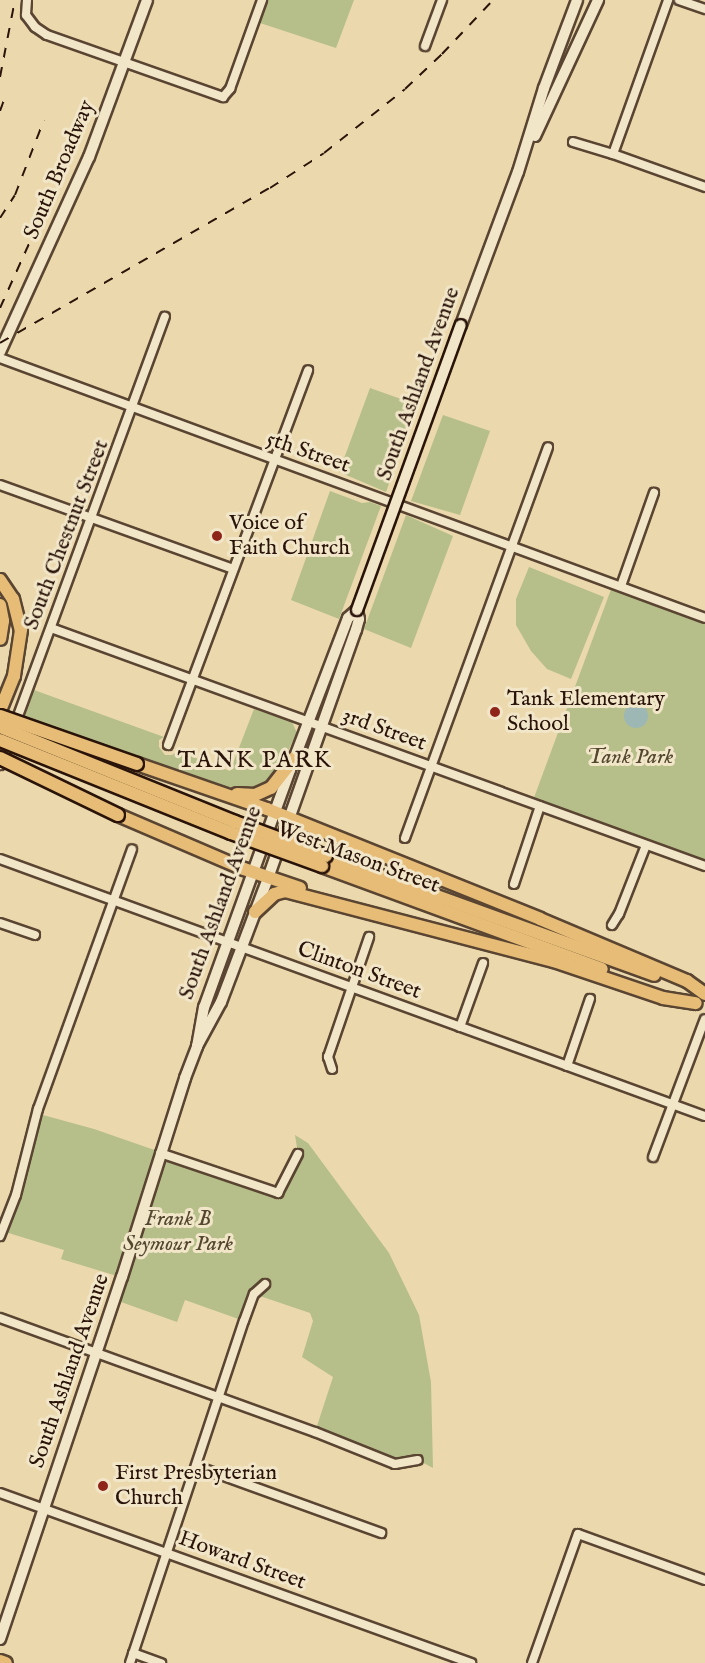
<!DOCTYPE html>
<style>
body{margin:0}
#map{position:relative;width:705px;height:1663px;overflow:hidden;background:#ebd8ac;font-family:"IM FELL English",serif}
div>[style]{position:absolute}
.green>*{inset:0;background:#b6bf8a}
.water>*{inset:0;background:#9cb7b4}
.round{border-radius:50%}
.roads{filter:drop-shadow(2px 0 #5a4532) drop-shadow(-2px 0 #5a4532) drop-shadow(0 2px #5a4532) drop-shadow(0 -2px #5a4532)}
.street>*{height:8px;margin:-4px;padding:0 4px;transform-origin:4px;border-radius:4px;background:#f2e6c9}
.secondary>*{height:10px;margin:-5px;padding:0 5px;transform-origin:5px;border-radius:5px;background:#f2e6c9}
.primary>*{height:12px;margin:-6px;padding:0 6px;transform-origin:6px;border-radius:6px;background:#e6bc76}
.rail>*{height:2px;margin-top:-1px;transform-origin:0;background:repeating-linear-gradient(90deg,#2a140a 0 10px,transparent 0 20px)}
.bridges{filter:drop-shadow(2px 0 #2a140a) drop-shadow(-2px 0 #2a140a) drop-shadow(0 2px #2a140a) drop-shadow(0 -2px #2a140a)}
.secondary-bridge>*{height:10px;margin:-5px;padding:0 5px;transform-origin:5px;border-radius:5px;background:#f2e6c9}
.primary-bridge>*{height:12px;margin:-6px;padding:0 6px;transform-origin:6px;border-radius:6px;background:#e6bc76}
.dots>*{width:16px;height:16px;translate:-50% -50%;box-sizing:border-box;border:3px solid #f2e6c9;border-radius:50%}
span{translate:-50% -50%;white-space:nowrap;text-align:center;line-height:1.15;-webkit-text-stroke:6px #f2e6c9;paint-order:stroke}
.street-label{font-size:22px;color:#2a140a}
.poi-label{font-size:22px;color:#2a140a}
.left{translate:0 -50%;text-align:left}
.park-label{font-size:22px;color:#544730;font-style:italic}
.neighbourhood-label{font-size:24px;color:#2a140a;letter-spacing:1.5px}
</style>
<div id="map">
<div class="green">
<div style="clip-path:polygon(262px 0,354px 0,336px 48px,254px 21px)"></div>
<div style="clip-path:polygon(370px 388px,418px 405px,386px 492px,339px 472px)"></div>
<div style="clip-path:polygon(443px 415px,490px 431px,460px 515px,411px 501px)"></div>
<div style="clip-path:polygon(330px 491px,362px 503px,370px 502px,381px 506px,339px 619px,291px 600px)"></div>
<div style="clip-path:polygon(406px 515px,453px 536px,411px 648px,364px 629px)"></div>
<div style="clip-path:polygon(529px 567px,604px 597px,571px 679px,547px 669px,531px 651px,516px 625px,516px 599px)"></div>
<div style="clip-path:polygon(613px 584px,705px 618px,705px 866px,532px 803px)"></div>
<div style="clip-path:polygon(34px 690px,164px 737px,159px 740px,159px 747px,165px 755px,172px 755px,178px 751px,230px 771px,254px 709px,292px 722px,297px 733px,275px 777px,259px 790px,235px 789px,176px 772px,24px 719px)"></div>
<div style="clip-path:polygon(43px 1115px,94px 1129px,278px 1193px,298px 1154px,295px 1135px,308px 1143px,389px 1253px,419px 1315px,431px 1382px,433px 1468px,418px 1460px,401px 1465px,315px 1432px,333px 1377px,302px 1357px,313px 1321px,310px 1313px,254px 1294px,244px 1321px,185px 1300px,177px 1322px,121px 1302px,127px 1279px,61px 1259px,64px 1250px,2px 1231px)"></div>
</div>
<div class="water">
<div class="round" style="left:624px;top:704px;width:24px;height:24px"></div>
</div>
<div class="roads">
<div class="street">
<div style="left:27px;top:0;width:15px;rotate:94deg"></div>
<div style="left:26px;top:15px;width:15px;rotate:53deg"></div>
<div style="left:35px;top:27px;width:14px;rotate:34deg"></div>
<div style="left:47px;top:35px;width:187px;rotate:19.4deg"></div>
<div style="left:223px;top:97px;width:11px;rotate:-49deg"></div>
<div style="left:230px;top:89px;width:95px;rotate:-70.2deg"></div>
<div style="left:679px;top:0;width:28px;rotate:19deg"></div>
<div style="left:425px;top:46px;width:49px;rotate:-69.7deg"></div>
<div style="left:573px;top:142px;width:42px;rotate:16.7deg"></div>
<div style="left:613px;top:154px;width:98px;rotate:19.7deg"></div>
<div style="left:613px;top:154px;width:164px;rotate:-70.3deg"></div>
<div style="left:0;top:358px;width:751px;rotate:20.24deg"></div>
<div style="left:0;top:485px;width:248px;rotate:19.8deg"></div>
<div style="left:621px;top:586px;width:99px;rotate:-70.5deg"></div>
<div style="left:51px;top:628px;width:696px;rotate:20deg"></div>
<div style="left:15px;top:724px;width:434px;rotate:-69.8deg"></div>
<div style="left:168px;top:745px;width:400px;rotate:-69.5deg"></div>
<div style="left:0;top:765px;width:26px;rotate:-69deg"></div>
<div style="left:405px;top:838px;width:416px;rotate:-69.9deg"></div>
<div style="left:0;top:859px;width:750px;rotate:20.03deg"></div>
<div style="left:514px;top:884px;width:82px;rotate:-71.6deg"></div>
<div style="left:0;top:923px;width:37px;rotate:19deg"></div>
<div style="left:612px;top:925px;width:13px;rotate:-58deg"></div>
<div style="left:619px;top:914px;width:74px;rotate:-68.6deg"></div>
<div style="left:460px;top:1027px;width:68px;rotate:-70.2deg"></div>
<div style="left:567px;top:1066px;width:71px;rotate:-71.1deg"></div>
<div style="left:332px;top:1069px;width:13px;rotate:-108deg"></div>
<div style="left:328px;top:1057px;width:127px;rotate:-71.1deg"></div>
<div style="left:160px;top:1153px;width:125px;rotate:18.7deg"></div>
<div style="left:278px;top:1193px;width:44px;rotate:-62.9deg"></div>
<div style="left:653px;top:1157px;width:147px;rotate:-69.4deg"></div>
<div style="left:0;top:1236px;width:44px;rotate:-68.7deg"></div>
<div style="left:16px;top:1195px;width:89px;rotate:-75.7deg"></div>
<div style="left:38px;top:1109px;width:276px;rotate:-70.1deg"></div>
<div style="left:0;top:1318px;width:335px;rotate:19.9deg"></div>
<div style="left:315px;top:1432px;width:86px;rotate:21.8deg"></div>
<div style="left:395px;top:1464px;width:23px;rotate:-10deg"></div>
<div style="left:196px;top:1466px;width:197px;rotate:19.9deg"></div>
<div style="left:0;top:1493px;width:501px;rotate:19.85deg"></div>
<div style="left:133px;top:1653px;width:30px;rotate:20deg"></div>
<div style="left:130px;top:1663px;width:360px;rotate:-71.6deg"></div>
<div style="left:244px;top:1321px;width:29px;rotate:-70deg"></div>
<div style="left:254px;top:1294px;width:15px;rotate:-42deg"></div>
<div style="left:532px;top:1663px;width:137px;rotate:-70.4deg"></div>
<div style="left:578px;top:1534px;width:135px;rotate:19.9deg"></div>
</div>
<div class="secondary">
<div style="left:535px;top:136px;width:150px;rotate:-65.1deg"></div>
<div style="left:461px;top:325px;width:163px;rotate:-69.6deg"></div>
<div style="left:518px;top:172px;width:88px;rotate:-72.8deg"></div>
<div style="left:544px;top:88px;width:94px;rotate:-69.4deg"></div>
<div style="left:0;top:352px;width:214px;rotate:-65.5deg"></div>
<div style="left:89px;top:157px;width:167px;rotate:-69.7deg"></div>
<div style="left:0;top:1639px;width:382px;rotate:-71.4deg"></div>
<div style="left:122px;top:1277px;width:209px;rotate:-72.4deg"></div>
<div style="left:185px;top:1078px;width:34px;rotate:-69deg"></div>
<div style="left:197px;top:1046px;width:50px;rotate:-61.4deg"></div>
<div style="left:221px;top:1002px;width:133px;rotate:-69.2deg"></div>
<div style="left:268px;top:878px;width:263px;rotate:-70.5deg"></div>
<div style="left:356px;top:630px;width:11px;rotate:-75deg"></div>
<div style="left:359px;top:619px;width:9px;rotate:-103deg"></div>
<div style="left:357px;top:610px;width:12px;rotate:138deg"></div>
<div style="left:348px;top:618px;width:163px;rotate:110.9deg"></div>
<div style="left:290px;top:770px;width:252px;rotate:109.9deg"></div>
<div style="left:204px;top:1007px;width:40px;rotate:100deg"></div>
</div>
<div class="primary">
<div style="left:0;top:580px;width:23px;rotate:56deg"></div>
<div style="left:13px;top:599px;width:32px;rotate:76deg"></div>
<div style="left:21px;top:630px;width:47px;rotate:98.7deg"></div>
<div style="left:14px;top:676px;width:38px;rotate:112deg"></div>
<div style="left:0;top:605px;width:16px;rotate:79deg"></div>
<div style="left:3px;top:621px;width:18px;rotate:99deg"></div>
<div style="left:137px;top:764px;width:138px;rotate:19.1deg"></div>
<div style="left:267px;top:809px;width:294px;rotate:21.9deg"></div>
<div style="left:540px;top:919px;width:160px;rotate:22.9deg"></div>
<div style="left:687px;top:981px;width:22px;rotate:36deg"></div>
<div style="left:237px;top:794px;width:18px;rotate:3deg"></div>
<div style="left:255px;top:795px;width:17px;rotate:-24deg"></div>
<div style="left:271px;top:788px;width:39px;rotate:-52deg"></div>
<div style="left:118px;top:815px;width:137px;rotate:23.2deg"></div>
<div style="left:244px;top:869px;width:59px;rotate:18.7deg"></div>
<div style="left:326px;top:856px;width:349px;rotate:19.9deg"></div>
<div style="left:322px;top:866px;width:298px;rotate:20.2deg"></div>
<div style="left:255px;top:912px;width:26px;rotate:-43deg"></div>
<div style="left:274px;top:894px;width:11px;rotate:-15deg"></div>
<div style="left:285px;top:891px;width:278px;rotate:14.6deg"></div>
<div style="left:554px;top:961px;width:115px;rotate:18.7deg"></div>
<div style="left:663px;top:998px;width:33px;rotate:9deg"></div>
<div style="left:0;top:1661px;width:6px;rotate:18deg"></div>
</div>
</div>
<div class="rail">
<div style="left:0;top:77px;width:78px;rotate:-79deg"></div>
<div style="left:0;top:111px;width:12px;rotate:-70deg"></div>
<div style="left:0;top:218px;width:27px;rotate:-57deg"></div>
<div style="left:15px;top:195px;width:80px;rotate:-68.9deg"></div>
<div style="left:0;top:308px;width:200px;rotate:-65.7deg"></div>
<div style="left:0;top:343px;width:311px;rotate:-29.9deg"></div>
<div style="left:270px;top:188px;width:64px;rotate:-32.9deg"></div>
<div style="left:324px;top:153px;width:103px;rotate:-38.3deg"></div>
<div style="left:405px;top:89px;width:51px;rotate:-43.4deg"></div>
<div style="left:442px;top:54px;width:74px;rotate:-46.6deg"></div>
</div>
<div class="bridges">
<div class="secondary-bridge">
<div style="left:357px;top:610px;width:303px;rotate:-70deg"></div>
</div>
<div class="primary-bridge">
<div style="left:0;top:716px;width:145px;rotate:19.3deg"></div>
<div style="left:0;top:727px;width:253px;rotate:22deg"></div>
<div style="left:235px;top:822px;width:97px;rotate:20.5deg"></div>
<div style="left:0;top:740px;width:249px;rotate:21.9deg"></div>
<div style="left:231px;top:833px;width:97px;rotate:19.9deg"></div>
<div style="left:0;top:758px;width:131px;rotate:25.8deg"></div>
</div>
</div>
<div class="dots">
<div style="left:217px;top:536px;background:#8f2418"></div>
<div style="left:495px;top:712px;background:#8f2418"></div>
<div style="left:103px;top:1486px;background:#8f2418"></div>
</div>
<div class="street-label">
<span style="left:60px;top:170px;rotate:-67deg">South Broadway</span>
<span style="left:419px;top:384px;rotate:-70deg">South Ashland Avenue</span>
<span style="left:308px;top:453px;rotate:19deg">5th Street</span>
<span style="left:67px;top:535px;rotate:-69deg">South Chestnut Street</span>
<span style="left:384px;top:730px;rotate:20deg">3rd Street</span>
<span style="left:358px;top:858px;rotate:20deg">West Mason Street</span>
<span style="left:221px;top:903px;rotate:-70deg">South Ashland Avenue</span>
<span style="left:359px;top:971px;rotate:20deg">Clinton Street</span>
<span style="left:70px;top:1371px;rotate:-71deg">South Ashland Avenue</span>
<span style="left:242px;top:1561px;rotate:20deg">Howard Street</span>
</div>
<div class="poi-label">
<span class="left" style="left:229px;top:536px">Voice of<br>Faith Church</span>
<span class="left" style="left:507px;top:712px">Tank Elementary<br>School</span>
<span class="left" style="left:115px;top:1486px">First Presbyterian<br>Church</span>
</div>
<div class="park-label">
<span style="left:630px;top:758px">Tank Park</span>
<span style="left:178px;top:1232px">Frank B<br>Seymour Park</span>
</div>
<div class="neighbourhood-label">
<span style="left:255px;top:761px">TANK PARK</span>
</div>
</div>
